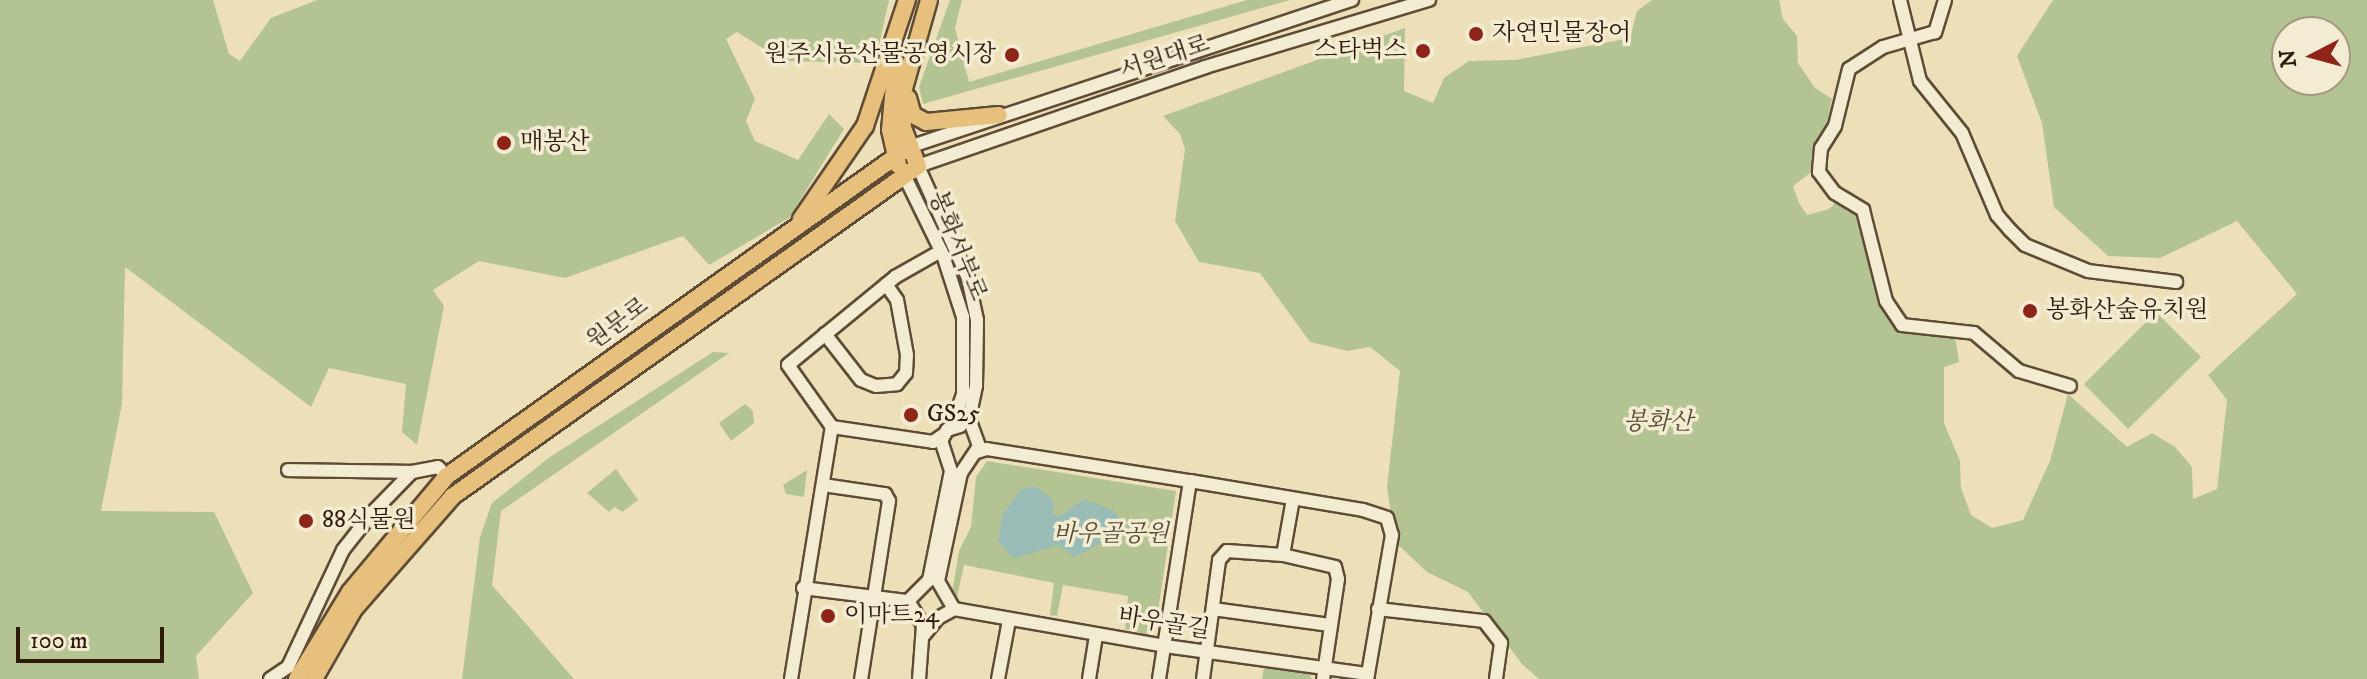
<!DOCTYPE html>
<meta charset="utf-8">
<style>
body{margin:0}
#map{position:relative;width:2367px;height:679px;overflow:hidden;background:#ede0b9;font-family:"IM FELL DW Pica","Noto Serif KR",serif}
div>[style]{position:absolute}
.green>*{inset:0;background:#b4c392}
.water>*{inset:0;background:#9abcb6}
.roads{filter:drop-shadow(2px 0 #5e4c36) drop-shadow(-2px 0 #5e4c36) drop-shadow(0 2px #5e4c36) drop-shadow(0 -2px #5e4c36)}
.minor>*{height:12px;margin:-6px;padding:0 6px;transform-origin:6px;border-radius:6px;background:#f3ebd2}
.major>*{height:16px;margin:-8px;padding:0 8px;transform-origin:8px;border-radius:8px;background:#e6c07c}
.dots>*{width:22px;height:22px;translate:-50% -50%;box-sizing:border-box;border:4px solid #f3ebd2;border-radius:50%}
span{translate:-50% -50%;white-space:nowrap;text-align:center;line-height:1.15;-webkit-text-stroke:7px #f3ebd2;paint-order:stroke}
.poi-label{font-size:24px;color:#2e1b0b}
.left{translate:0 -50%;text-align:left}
.right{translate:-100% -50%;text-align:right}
.street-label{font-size:24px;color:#2e1b0b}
.park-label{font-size:24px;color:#564d34;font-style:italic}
.north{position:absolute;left:2271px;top:16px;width:80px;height:80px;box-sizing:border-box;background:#f3ebd2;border:2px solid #a49882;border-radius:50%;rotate:264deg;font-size:22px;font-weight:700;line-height:32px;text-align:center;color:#2e1b0b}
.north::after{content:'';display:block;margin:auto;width:28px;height:36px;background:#8f2418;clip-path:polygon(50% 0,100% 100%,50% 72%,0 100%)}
.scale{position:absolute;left:16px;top:627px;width:148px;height:36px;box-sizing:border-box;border:4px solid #2e1b0b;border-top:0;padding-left:10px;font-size:24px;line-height:28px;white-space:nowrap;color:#2e1b0b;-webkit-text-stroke:6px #f3ebd2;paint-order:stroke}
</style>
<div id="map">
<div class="green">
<div style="clip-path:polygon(0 0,213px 0,229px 54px,240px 61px,271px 18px,317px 0,889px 0,875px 63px,784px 61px,737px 32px,726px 39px,755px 99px,746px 121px,755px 141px,798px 160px,829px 114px,844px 129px,789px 218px,709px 265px,683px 236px,565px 278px,479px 261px,433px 290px,444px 306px,417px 445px,402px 432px,406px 384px,329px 368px,311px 407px,125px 267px,122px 404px,101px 511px,214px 512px,253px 593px,196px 656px,199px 679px,0 679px)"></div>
<div style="clip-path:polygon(950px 0,962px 0,955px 28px,969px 82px,1247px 0,1290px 0,923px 104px,919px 87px)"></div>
<div style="clip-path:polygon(evenodd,1652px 0,1779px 0,1783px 19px,1797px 36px,1798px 63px,1815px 88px,1832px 99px,1818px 167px,1793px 186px,1799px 203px,1807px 215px,1829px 209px,1843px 196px,1862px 213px,1898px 322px,1954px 330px,1959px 362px,1944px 367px,1944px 423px,1960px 461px,1961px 488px,1971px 515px,1992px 528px,2023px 520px,2050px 461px,2068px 394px,2127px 447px,2152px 433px,2175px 447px,2192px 467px,2193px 499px,2217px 489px,2227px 400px,2208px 375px,2297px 294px,2237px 221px,2160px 258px,2108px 256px,2054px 207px,2042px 123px,2017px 56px,2053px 0,2367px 0,2367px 679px,1539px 679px,1522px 664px,1468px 592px,1427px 572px,1395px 542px,1387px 487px,1400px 371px,1370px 347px,1348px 351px,1310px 342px,1260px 273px,1199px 262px,1175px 221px,1185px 149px,1180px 134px,1163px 116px,1405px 28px,1404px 91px,1433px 103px,1444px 78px,1469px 61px,1515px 60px,1630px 38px,1637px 11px,1652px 0,2287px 32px,2335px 32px,2335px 80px,2287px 80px,2287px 32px)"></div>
<div style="clip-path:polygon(2156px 312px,2201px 357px,2128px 429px,2084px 384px)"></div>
<div style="clip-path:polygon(713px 352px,729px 353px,501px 511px,492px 585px,574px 679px,462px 679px,480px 537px,492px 503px,550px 457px)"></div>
<div style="clip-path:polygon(745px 404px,753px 411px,754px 423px,731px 441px,719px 423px)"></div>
<div style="clip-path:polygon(987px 461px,1176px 491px,1155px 631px,1149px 635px,1125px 629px,1128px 596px,1063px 585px,1057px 616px,1050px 615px,1054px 583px,964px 565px,957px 597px,952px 593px,959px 551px,971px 527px,976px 477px)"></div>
<div style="clip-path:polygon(616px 469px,638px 500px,622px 512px,615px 507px,609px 512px,587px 493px)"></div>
<div style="clip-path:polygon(807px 470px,804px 497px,786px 494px,783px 485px)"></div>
<div style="clip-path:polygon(1264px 667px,1308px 672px,1312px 679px,1262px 679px)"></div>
</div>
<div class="water">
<div style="clip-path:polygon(1036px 487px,1053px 500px,1053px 515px,1060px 516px,1084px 499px,1112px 510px,1128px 528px,1075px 557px,1058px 545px,1014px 559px,998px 541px,1003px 514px,1022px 488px)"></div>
</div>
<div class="roads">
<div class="minor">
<div style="left:1900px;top:0;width:83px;rotate:76.1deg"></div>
<div style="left:1920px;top:81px;width:67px;rotate:51.1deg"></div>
<div style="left:1962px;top:133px;width:89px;rotate:66.9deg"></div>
<div style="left:1997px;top:215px;width:20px;rotate:49deg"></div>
<div style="left:2010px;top:230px;width:21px;rotate:45deg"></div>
<div style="left:2025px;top:245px;width:68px;rotate:22.4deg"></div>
<div style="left:2088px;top:271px;width:89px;rotate:7.1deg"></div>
<div style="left:1945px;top:0;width:34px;rotate:107deg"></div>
<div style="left:1935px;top:32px;width:54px;rotate:163.9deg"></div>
<div style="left:1883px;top:47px;width:40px;rotate:147.1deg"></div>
<div style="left:1849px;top:69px;width:59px;rotate:103.8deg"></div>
<div style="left:1835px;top:126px;width:26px;rotate:122deg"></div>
<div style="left:1821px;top:148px;width:24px;rotate:95deg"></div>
<div style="left:1819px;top:172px;width:26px;rotate:53deg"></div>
<div style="left:1835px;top:193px;width:33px;rotate:31deg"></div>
<div style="left:1863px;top:210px;width:94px;rotate:75.8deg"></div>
<div style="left:1886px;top:301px;width:29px;rotate:56deg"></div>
<div style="left:1902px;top:325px;width:72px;rotate:6.3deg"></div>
<div style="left:1974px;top:333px;width:59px;rotate:40.2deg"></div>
<div style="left:2019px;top:371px;width:53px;rotate:16.4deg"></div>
<div style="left:909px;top:147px;width:467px;rotate:-18.4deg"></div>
<div style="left:905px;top:177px;width:87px;rotate:64deg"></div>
<div style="left:943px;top:255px;width:65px;rotate:72.1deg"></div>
<div style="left:963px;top:317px;width:77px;rotate:90deg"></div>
<div style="left:963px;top:394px;width:35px;rotate:108deg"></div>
<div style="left:825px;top:334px;width:58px;rotate:52deg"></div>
<div style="left:861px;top:380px;width:16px;rotate:22deg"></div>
<div style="left:876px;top:386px;width:21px;rotate:-5deg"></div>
<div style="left:897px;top:384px;width:14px;rotate:-51deg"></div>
<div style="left:906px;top:373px;width:18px;rotate:-87deg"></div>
<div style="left:907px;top:355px;width:56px;rotate:-100.3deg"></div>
<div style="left:897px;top:300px;width:19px;rotate:-125deg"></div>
<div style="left:832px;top:427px;width:102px;rotate:8.4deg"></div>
<div style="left:933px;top:442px;width:12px;rotate:-35deg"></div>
<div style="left:977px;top:452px;width:10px;rotate:-17deg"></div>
<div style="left:987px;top:449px;width:206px;rotate:9deg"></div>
<div style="left:1190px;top:481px;width:175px;rotate:9.5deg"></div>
<div style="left:1363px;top:510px;width:25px;rotate:18deg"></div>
<div style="left:1387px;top:518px;width:18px;rotate:74deg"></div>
<div style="left:1392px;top:535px;width:146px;rotate:99.8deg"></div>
<div style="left:288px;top:470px;width:124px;rotate:0.9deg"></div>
<div style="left:823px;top:485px;width:63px;rotate:8.3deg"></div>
<div style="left:885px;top:494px;width:8px;rotate:60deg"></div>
<div style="left:889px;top:501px;width:180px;rotate:98.9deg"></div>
<div style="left:1283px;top:555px;width:57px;rotate:-79.9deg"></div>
<div style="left:803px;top:588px;width:106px;rotate:7.1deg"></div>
<div style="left:908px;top:601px;width:30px;rotate:-45deg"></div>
<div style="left:929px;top:580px;width:111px;rotate:-78.6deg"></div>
<div style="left:951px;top:471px;width:32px;rotate:-108deg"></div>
<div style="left:941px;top:441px;width:13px;rotate:-61deg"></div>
<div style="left:947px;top:430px;width:14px;rotate:-17deg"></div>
<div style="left:908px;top:601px;width:28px;rotate:58deg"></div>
<div style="left:923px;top:625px;width:54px;rotate:94.2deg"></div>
<div style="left:954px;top:609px;width:32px;rotate:-120deg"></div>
<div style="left:938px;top:581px;width:110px;rotate:-78deg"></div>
<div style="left:961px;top:473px;width:32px;rotate:-56deg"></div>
<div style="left:979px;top:446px;width:29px;rotate:-110deg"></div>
<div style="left:969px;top:419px;width:34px;rotate:-78deg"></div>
<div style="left:976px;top:386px;width:66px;rotate:-89.1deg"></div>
<div style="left:977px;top:320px;width:43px;rotate:-102.1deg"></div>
<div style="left:968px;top:278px;width:123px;rotate:-114.1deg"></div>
<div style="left:918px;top:166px;width:304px;rotate:-19deg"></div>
<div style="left:1205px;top:67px;width:234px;rotate:-16.7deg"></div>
<div style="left:954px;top:609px;width:214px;rotate:9.9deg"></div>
<div style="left:1165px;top:646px;width:205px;rotate:7.9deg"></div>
<div style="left:1213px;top:609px;width:118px;rotate:7.8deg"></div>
<div style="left:1378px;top:609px;width:107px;rotate:6.5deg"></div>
<div style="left:1484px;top:621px;width:28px;rotate:52deg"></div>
<div style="left:1501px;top:643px;width:36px;rotate:98deg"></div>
<div style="left:924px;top:635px;width:22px;rotate:-51deg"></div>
<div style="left:938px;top:618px;width:18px;rotate:-29deg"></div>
<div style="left:270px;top:679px;width:22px;rotate:-34deg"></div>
<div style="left:288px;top:667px;width:129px;rotate:-64.8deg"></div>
<div style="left:343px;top:550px;width:48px;rotate:-51.7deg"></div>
<div style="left:373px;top:512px;width:56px;rotate:-45.7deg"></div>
<div style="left:412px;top:472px;width:26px;rotate:-11deg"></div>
<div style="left:438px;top:467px;width:13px;rotate:45deg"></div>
<div style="left:791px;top:679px;width:255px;rotate:-80.8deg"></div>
<div style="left:832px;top:427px;width:76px;rotate:-125.4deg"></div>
<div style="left:788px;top:365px;width:139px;rotate:-39.4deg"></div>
<div style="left:895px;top:277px;width:53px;rotate:-29.5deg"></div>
<div style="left:998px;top:679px;width:60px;rotate:-79.4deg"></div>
<div style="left:1089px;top:679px;width:44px;rotate:-80.8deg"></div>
<div style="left:1159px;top:679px;width:200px;rotate:-81.1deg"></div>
<div style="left:1203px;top:679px;width:120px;rotate:-82.3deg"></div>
<div style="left:1219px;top:560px;width:12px;rotate:-48deg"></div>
<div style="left:1227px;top:551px;width:56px;rotate:4.1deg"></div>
<div style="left:1283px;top:555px;width:53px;rotate:13deg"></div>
<div style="left:1335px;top:567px;width:12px;rotate:76deg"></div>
<div style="left:1338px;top:579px;width:101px;rotate:98.5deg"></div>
</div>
<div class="major">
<div style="left:896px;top:62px;width:68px;rotate:95deg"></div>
<div style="left:890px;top:130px;width:36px;rotate:77deg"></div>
<div style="left:908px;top:98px;width:18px;rotate:74deg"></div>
<div style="left:913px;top:115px;width:15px;rotate:28deg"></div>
<div style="left:926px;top:122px;width:73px;rotate:-5.5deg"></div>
<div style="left:801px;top:219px;width:113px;rotate:-55.5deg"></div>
<div style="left:865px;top:126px;width:133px;rotate:-71.6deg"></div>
<div style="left:297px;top:679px;width:102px;rotate:-58.7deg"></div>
<div style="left:350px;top:592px;width:151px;rotate:-50.1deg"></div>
<div style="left:447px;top:476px;width:567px;rotate:-35.46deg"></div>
<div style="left:314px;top:679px;width:81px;rotate:-60.3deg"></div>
<div style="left:354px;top:609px;width:150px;rotate:-48.8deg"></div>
<div style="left:453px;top:496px;width:570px;rotate:-35.36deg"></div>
<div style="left:918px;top:166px;width:41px;rotate:-111.5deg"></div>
<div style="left:903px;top:128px;width:29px;rotate:-94deg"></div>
<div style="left:901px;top:99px;width:103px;rotate:-74.2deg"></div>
</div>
</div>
<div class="dots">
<div style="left:1476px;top:34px;background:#8f2418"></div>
<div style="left:1423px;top:51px;background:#8f2418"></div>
<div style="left:1012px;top:55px;background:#8f2418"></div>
<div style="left:504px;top:143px;background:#8f2418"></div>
<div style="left:2030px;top:311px;background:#8f2418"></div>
<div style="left:911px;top:415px;background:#8f2418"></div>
<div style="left:306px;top:521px;background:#8f2418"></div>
<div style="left:828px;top:616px;background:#8f2418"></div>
</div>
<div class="poi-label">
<span class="left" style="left:1492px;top:34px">자연민물장어</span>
<span class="right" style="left:1407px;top:51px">스타벅스</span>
<span class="right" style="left:996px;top:55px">원주시농산물공영시장</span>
<span class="left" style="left:520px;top:143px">매봉산</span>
<span class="left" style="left:2046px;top:311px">봉화산숲유치원</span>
<span class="left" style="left:927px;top:415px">GS25</span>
<span class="left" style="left:322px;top:521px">88식물원</span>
<span class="left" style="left:844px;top:616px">이마트24</span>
</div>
<div class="street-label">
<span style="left:1165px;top:58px;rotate:-18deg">서원대로</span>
<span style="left:957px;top:246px;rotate:68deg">봉화서부로</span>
<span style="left:618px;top:324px;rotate:-36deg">원문로</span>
<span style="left:1164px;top:624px;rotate:9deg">바우골길</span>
</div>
<div class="park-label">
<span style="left:1658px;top:423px">봉화산</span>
<span style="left:1111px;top:535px">바우골공원</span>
</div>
<div class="north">N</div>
<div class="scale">100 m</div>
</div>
